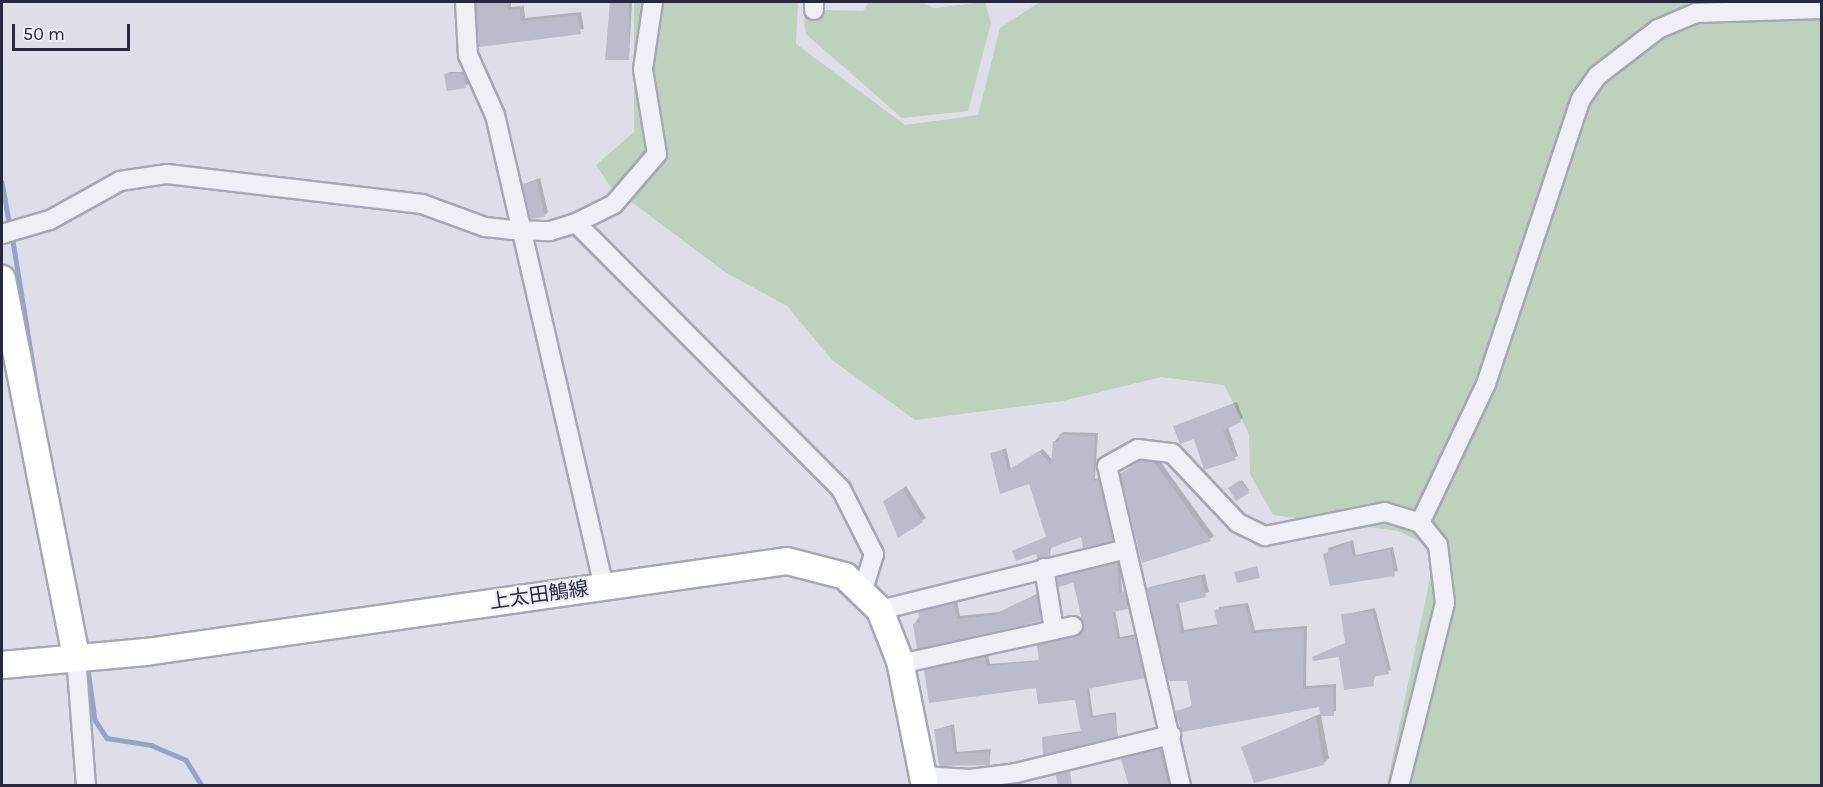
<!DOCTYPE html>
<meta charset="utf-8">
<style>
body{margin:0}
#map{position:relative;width:1823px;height:787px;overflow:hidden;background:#dddee7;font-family:Karla,"Noto Sans JP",sans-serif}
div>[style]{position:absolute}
.green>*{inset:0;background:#bdd1bd}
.shadow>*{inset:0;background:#0003}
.stream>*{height:4.5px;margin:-2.25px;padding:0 2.25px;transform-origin:2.25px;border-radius:2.25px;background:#96a2c8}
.building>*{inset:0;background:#babcca}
.roads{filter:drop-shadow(2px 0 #a6a7b4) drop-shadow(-2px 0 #a6a7b4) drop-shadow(0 2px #a6a7b4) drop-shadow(0 -2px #a6a7b4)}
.street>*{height:18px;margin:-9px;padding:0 9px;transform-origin:9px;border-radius:9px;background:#eff0f5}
.secondary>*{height:26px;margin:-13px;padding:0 13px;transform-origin:13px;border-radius:13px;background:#fff}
span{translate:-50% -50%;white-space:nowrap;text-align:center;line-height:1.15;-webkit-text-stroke:4.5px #ecedf5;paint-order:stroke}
.street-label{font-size:20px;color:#26283e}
.frame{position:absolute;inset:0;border:3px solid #26283e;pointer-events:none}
.scale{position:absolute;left:12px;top:24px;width:118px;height:27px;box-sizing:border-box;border:3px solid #26283e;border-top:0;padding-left:8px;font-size:18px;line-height:21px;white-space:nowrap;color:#26283e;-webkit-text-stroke:4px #ecedf5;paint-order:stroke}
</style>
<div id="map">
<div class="green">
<div style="clip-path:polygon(634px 2px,798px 2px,796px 44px,905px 125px,978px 115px,1000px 28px,1040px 2px,1713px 2px,1712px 11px,1821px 19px,1821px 785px,1387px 785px,1436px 549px,1398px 531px,1273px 515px,1250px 474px,1249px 434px,1224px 385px,1161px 377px,1063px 401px,915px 420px,832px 360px,787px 306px,725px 272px,610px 186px,596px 165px,634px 132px)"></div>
<div style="clip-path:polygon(869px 2px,921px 2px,934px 8px,985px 2px,991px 23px,968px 111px,902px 118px,806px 34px,804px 18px,823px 10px,863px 11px)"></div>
</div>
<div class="shadow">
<div style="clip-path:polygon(475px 2px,511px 2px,511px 7px,524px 6px,525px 18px,581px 12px,584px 29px,480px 45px)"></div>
<div style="clip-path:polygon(612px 2px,632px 2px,629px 58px,607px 58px)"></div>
<div style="clip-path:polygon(449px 72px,467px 72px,469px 83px,465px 86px,446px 75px)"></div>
<div style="clip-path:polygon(540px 178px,548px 212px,545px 215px,524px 184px)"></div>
<div style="clip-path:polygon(1237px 402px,1243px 418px,1228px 427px,1238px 456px,1205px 468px,1195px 437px,1175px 426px)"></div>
<div style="clip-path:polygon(1063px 432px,1098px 433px,1095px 479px,1101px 477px,1115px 536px,1082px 535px,1051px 547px,1050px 555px,1014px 551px,1048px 536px,1030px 482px,1002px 492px,991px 454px,1006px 448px,1011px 469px,1043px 449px,1053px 461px,1054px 442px)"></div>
<div style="clip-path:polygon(1145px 457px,1160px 461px,1214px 536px,1210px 539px,1143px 561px,1122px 474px)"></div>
<div style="clip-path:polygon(1242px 480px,1249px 490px,1237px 499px,1230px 488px)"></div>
<div style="clip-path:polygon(906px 486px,926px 518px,898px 536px,885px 501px)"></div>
<div style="clip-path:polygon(1353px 540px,1356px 555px,1393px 547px,1398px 571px,1331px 585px,1328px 548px)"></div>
<div style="clip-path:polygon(1120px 561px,1122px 592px,1127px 591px,1130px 605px,1115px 610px,1120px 637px,1137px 634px,1147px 674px,1089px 687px,1093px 716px,1116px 712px,1117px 735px,1043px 737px,1082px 731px,1076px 698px,1037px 686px,926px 671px,988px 655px,990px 664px,1040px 660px,1042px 643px,1084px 631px,1074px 582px,1059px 578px)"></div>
<div style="clip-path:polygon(1205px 574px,1209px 592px,1179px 602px,1184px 630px,1219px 624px,1219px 607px,1248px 603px,1255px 630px,1307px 626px,1306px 686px,1336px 684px,1336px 711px,1321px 715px,1329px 758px,1324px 763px,1267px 737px,1322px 713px,1320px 705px,1177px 712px,1193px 705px,1188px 680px,1172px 679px,1149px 587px)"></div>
<div style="clip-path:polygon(1041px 592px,1040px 620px,914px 625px,924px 609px,957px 600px,960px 616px,999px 612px)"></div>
<div style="clip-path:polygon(1375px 608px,1391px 670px,1375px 675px,1373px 684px,1343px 615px)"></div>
<div style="clip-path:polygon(954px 724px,957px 752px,991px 749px,989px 764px,940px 764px,935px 730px)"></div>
<div style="clip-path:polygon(1163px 746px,1174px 786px,1130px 786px,1123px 759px)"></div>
</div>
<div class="stream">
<div style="left:2px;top:182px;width:46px;rotate:79.9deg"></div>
<div style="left:12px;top:235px;width:163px;rotate:80.8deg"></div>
<div style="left:88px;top:669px;width:51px;rotate:82.2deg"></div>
<div style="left:95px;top:720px;width:22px;rotate:56deg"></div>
<div style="left:107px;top:738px;width:45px;rotate:9deg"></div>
<div style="left:151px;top:745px;width:38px;rotate:23deg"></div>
<div style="left:186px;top:760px;width:31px;rotate:58deg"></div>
</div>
<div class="building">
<div style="clip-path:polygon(476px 2px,507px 2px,508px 10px,520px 9px,521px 21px,578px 15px,581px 34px,479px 47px)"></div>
<div style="clip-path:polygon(610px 2px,629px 2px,629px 60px,605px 60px)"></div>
<div style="clip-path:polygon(457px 73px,464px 75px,466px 88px,447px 91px,444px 74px)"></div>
<div style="clip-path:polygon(537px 181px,545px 217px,531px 219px,522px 184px)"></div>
<div style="clip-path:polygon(1234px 404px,1241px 422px,1223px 431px,1236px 460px,1204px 470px,1194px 439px,1180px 444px,1173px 426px)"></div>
<div style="clip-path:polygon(1059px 434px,1095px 436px,1093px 481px,1098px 479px,1113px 541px,1083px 548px,1081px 537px,1048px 549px,1051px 556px,1038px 559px,1036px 554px,1016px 561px,1012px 551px,1046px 537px,1029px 484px,1000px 494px,990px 453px,1003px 450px,1008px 470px,1039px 451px,1051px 465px,1053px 441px,1059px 442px)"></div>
<div style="clip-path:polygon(1140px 461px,1154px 462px,1211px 541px,1142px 563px,1120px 474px)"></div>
<div style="clip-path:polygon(1240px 480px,1249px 493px,1236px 501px,1228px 488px)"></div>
<div style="clip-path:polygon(903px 489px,923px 522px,898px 538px,883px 501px)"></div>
<div style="clip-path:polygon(1350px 542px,1353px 557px,1390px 549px,1395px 576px,1330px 586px,1323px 554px)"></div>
<div style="clip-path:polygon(1117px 563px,1119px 593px,1125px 592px,1128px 609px,1113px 612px,1117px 639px,1135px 636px,1145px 678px,1087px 689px,1090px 718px,1114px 714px,1118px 736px,1043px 755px,1042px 737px,1081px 733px,1075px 700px,1038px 704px,1036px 688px,929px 703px,924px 670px,985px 657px,987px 666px,1039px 661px,1037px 645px,1080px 635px,1084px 624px,1073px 583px,1058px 587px,1057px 578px)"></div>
<div style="clip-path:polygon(1257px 566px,1260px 578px,1237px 583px,1234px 572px)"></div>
<div style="clip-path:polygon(1201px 577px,1206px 597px,1176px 604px,1181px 633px,1218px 626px,1214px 610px,1245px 605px,1252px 633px,1304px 629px,1303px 689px,1333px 687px,1334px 716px,1321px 716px,1319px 707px,1182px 732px,1175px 711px,1192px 707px,1187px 681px,1168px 681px,1147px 588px)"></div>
<div style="clip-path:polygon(1037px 595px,1041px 621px,917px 649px,913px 624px,920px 622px,918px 612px,954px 603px,957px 619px,993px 615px)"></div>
<div style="clip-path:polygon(1372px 611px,1389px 674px,1372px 677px,1374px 686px,1344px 690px,1339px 657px,1313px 661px,1312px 657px,1345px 643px,1341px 614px)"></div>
<div style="clip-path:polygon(1316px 717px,1324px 765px,1254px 783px,1241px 747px)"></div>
<div style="clip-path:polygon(951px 727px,954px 754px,989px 752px,990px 765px,939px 766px,934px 729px)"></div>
<div style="clip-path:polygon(1159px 749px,1169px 786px,1129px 786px,1121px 759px)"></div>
<div style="clip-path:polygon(1070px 771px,1072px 786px,1058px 786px,1056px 775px)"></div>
</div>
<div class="roads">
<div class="street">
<div style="left:465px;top:2px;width:53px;rotate:86.8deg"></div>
<div style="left:468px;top:55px;width:66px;rotate:65.8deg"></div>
<div style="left:495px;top:115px;width:483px;rotate:77deg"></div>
<div style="left:814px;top:2px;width:8px;rotate:90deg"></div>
<div style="left:576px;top:223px;width:375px;rotate:45.1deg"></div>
<div style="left:841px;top:489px;width:73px;rotate:63.1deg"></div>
<div style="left:874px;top:554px;width:37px;rotate:107deg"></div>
<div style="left:2px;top:234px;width:50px;rotate:-16.3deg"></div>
<div style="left:50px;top:220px;width:80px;rotate:-29.1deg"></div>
<div style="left:120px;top:181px;width:48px;rotate:-8.5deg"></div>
<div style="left:167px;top:174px;width:257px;rotate:6.7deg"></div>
<div style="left:422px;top:204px;width:67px;rotate:20.1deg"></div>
<div style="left:485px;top:227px;width:28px;rotate:6deg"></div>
<div style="left:513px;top:230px;width:37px;rotate:2deg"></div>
<div style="left:550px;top:231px;width:27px;rotate:-17deg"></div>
<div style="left:576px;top:223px;width:42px;rotate:-26.6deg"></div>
<div style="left:614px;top:204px;width:66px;rotate:-49.3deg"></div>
<div style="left:657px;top:154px;width:86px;rotate:-99.4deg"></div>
<div style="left:643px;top:69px;width:68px;rotate:-81.5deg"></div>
<div style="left:1420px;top:523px;width:154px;rotate:-64.6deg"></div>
<div style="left:1486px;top:384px;width:300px;rotate:-71.6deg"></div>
<div style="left:1581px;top:99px;width:28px;rotate:-55deg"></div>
<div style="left:1597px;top:76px;width:77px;rotate:-37.6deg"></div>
<div style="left:1658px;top:29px;width:41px;rotate:-22.8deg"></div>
<div style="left:1696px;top:13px;width:126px;rotate:-1.8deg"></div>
<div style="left:1044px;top:568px;width:63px;rotate:80.8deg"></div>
<div style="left:880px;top:610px;width:253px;rotate:-13.9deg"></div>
<div style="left:76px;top:656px;width:130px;rotate:85.6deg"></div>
<div style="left:900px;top:664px;width:177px;rotate:-12.4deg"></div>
<div style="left:923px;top:776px;width:47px;rotate:3.7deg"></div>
<div style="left:970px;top:779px;width:46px;rotate:-7.4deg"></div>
<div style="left:1016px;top:773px;width:160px;rotate:-13.8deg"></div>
<div style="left:1181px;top:786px;width:328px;rotate:-103deg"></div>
<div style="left:1107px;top:466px;width:35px;rotate:-29deg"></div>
<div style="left:1138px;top:449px;width:34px;rotate:7deg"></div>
<div style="left:1172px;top:453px;width:96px;rotate:46.7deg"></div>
<div style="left:1238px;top:523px;width:30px;rotate:26deg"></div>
<div style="left:1265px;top:536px;width:122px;rotate:-11.3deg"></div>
<div style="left:1385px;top:512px;width:37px;rotate:17deg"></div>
<div style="left:1399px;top:786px;width:189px;rotate:-75.9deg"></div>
<div style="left:1445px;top:603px;width:58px;rotate:-96.9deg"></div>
<div style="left:1438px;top:545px;width:28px;rotate:-129deg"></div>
</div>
<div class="secondary">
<div style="left:2px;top:279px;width:384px;rotate:78.9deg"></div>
<div style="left:2px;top:665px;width:145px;rotate:-5.2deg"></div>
<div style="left:146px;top:652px;width:647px;rotate:-8.08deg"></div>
<div style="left:787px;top:561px;width:60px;rotate:14.5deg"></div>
<div style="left:845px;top:576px;width:49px;rotate:44.2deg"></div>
<div style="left:880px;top:610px;width:55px;rotate:68.6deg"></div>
<div style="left:900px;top:661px;width:127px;rotate:78.7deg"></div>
</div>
</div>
<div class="street-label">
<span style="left:539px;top:595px;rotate:-8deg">上太田鵤線</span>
</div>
<div class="frame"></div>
<div class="scale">50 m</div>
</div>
